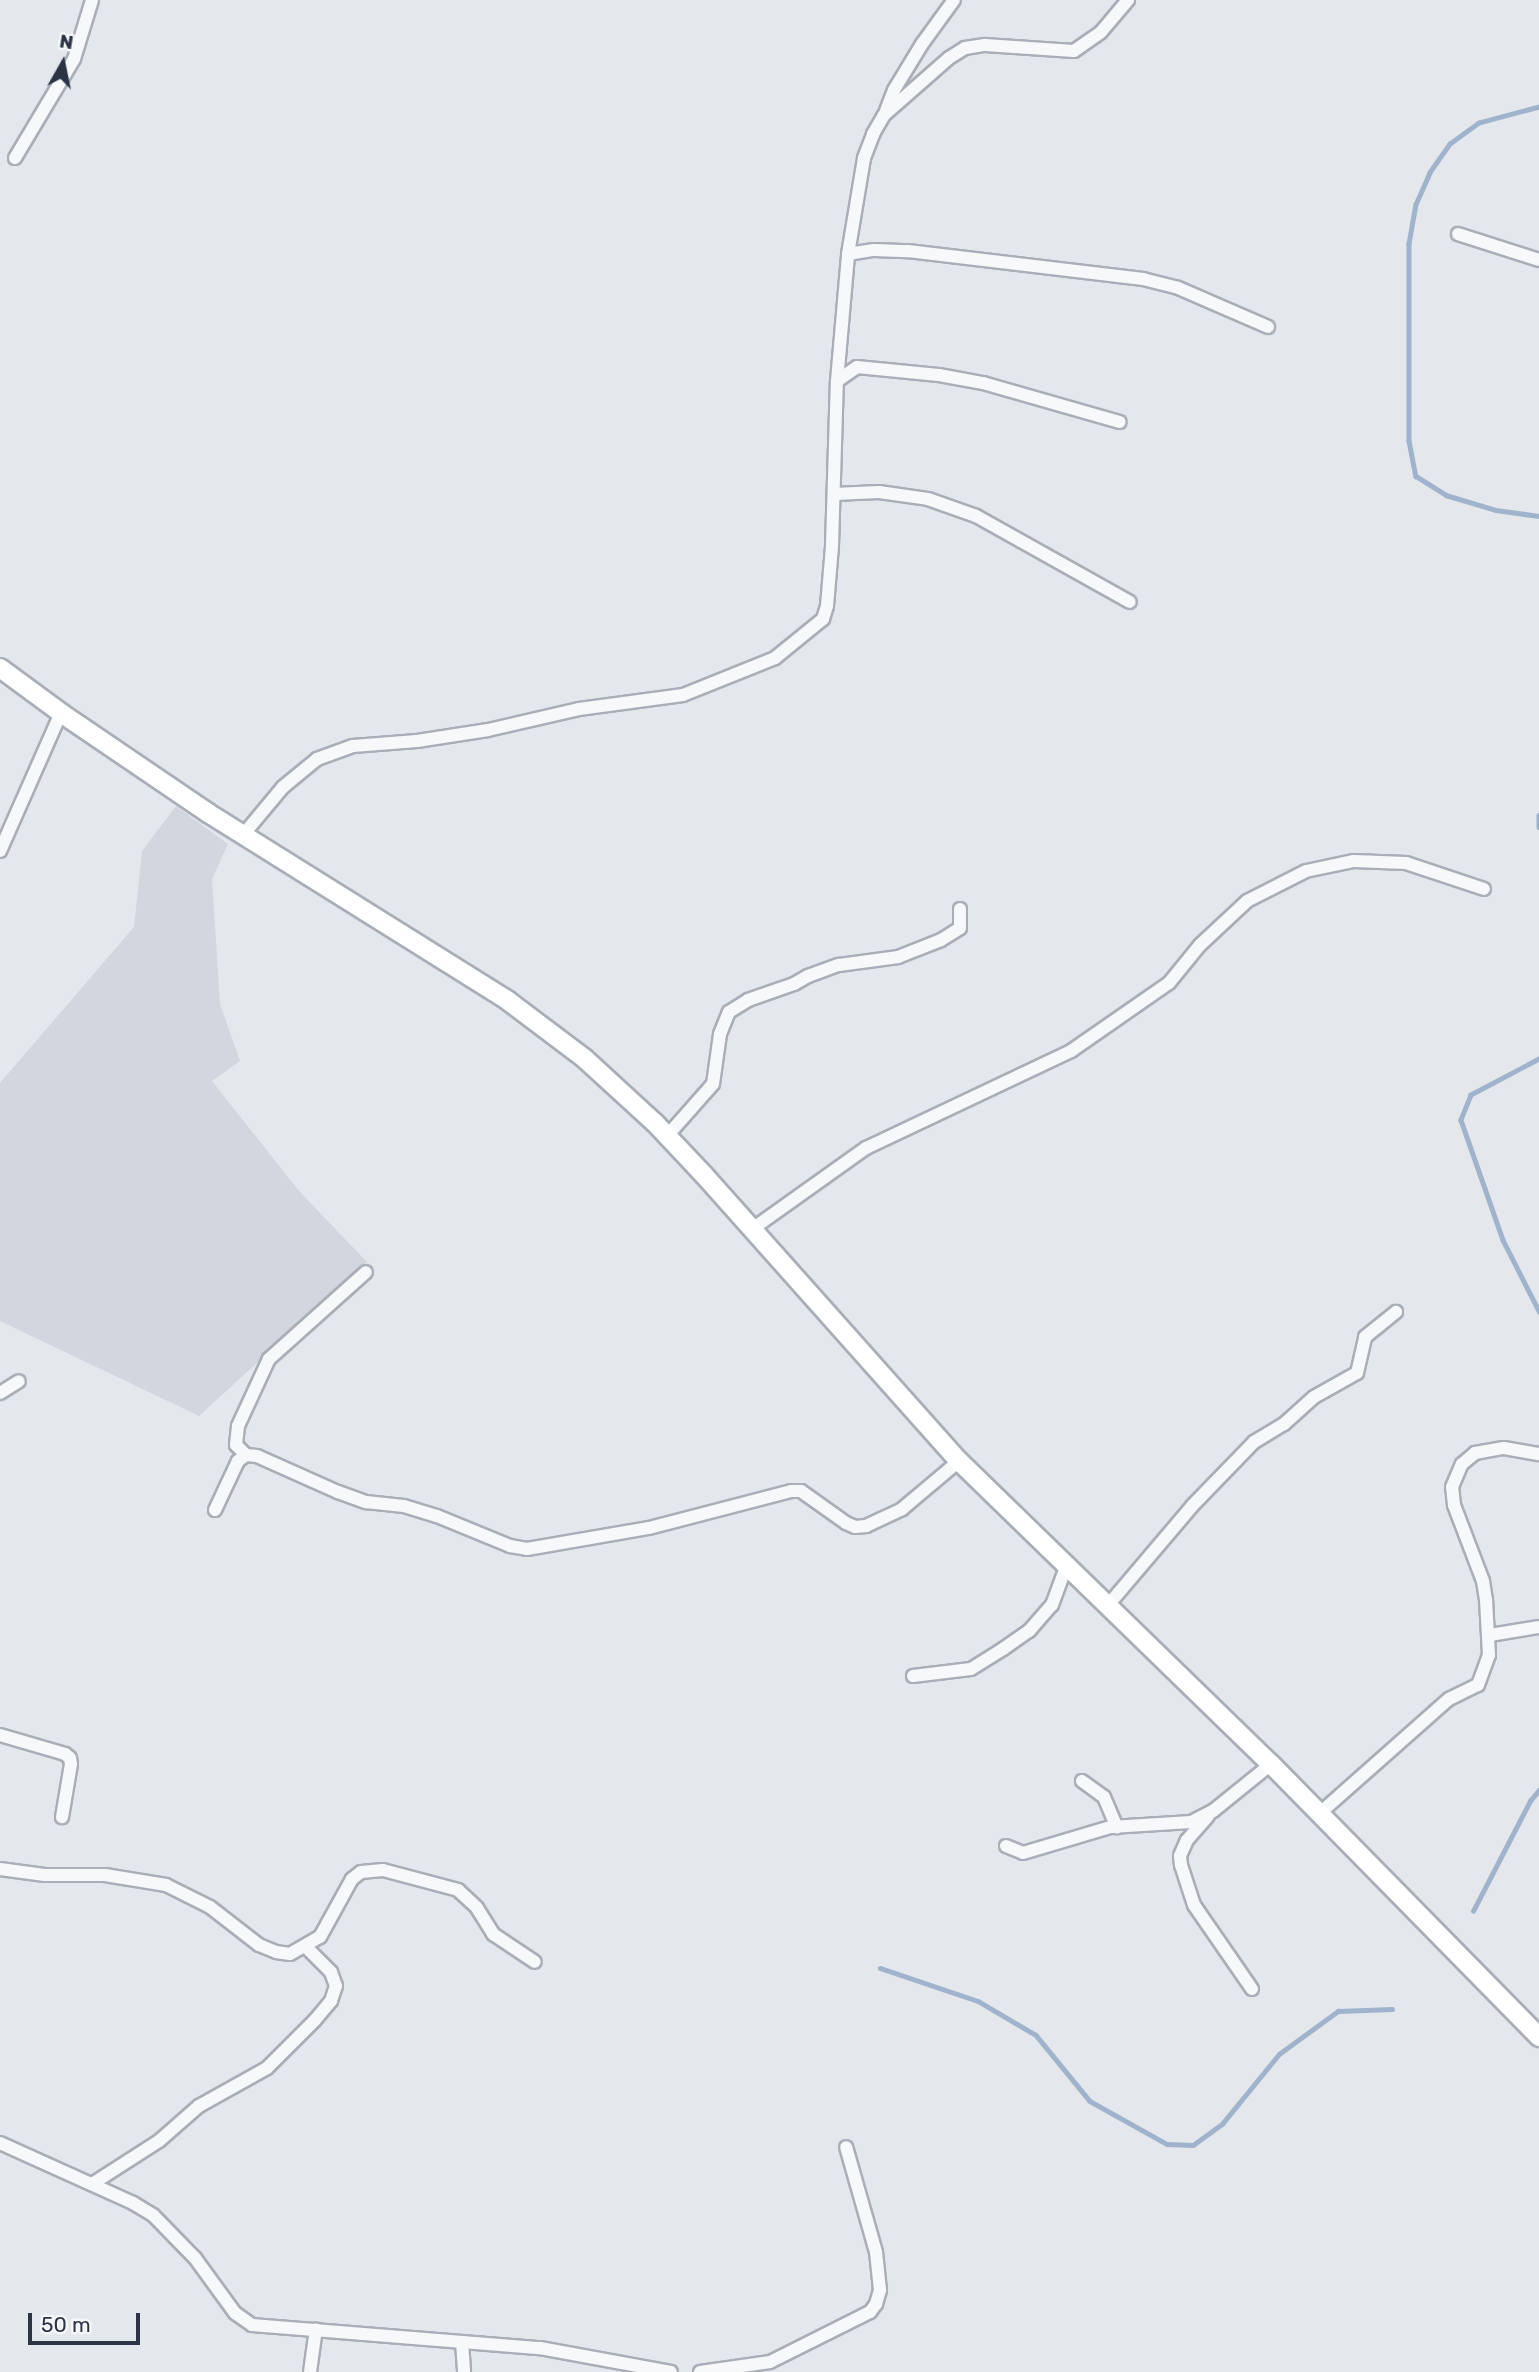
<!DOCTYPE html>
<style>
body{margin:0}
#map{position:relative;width:1539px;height:2372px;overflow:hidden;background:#e4e7ec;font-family:Rubik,sans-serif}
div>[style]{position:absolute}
.built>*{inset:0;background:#d2d6de}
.stream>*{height:4.5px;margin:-2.25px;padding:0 2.25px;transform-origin:2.25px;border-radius:2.25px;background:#9fb4cc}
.roads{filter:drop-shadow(2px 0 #a9aeb7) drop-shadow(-2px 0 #a9aeb7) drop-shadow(0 2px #a9aeb7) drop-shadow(0 -2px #a9aeb7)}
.street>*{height:12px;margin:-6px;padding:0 6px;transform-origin:6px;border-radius:6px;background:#f7f8fa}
.secondary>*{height:18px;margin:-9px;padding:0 9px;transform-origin:9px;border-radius:9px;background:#fff}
span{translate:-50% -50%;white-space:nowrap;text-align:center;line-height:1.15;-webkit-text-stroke:7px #f4f6f9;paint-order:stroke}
.north{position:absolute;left:28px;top:28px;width:70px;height:70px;-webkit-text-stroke:5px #f4f6f9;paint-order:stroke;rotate:9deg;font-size:19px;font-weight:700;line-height:28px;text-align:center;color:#2b3445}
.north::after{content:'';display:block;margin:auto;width:24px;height:32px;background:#2b3445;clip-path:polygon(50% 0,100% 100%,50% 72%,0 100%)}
.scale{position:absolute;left:28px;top:2313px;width:112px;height:32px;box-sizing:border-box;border:4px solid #2b3445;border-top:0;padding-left:9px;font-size:21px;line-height:24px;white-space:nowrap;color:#2b3445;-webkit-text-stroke:5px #f4f6f9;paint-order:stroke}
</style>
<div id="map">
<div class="built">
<div style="clip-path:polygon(176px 806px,228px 844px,212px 879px,220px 1004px,240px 1061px,212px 1081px,299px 1191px,367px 1262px,199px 1416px,0 1321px,0 1083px,134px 927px,142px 851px)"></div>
</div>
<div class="stream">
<div style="left:1539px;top:107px;width:62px;rotate:165.1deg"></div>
<div style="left:1479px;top:123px;width:36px;rotate:144deg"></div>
<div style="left:1450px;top:144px;width:35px;rotate:125deg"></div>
<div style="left:1430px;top:173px;width:34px;rotate:114deg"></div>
<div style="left:1416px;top:204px;width:40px;rotate:100deg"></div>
<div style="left:1409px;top:243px;width:198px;rotate:90deg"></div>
<div style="left:1409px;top:441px;width:36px;rotate:79deg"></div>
<div style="left:1416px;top:476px;width:36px;rotate:32deg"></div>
<div style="left:1446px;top:495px;width:52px;rotate:16.7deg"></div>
<div style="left:1496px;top:510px;width:43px;rotate:7.9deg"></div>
<div style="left:1539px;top:815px;width:12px;rotate:90deg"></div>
<div style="left:1539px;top:1059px;width:77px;rotate:152.1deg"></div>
<div style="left:1471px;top:1095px;width:27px;rotate:112deg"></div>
<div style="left:1461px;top:1120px;width:127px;rotate:70.7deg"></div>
<div style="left:1503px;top:1240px;width:80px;rotate:63.1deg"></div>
<div style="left:1473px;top:1911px;width:124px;rotate:-62.6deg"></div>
<div style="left:1530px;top:1801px;width:14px;rotate:-51deg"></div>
<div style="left:880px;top:1968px;width:103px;rotate:18.6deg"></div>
<div style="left:978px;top:2001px;width:67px;rotate:30.4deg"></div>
<div style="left:1036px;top:2035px;width:85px;rotate:50.7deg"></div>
<div style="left:1090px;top:2101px;width:88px;rotate:29.2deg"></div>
<div style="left:1167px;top:2144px;width:26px;rotate:2deg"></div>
<div style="left:1193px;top:2145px;width:36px;rotate:-36deg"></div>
<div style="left:1222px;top:2124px;width:90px;rotate:-50.8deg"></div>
<div style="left:1279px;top:2054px;width:73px;rotate:-36.1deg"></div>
<div style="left:1338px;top:2011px;width:54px;rotate:-2.1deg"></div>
</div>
<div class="roads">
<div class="street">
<div style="left:886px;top:111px;width:22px;rotate:-69deg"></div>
<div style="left:894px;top:90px;width:54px;rotate:-58.7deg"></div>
<div style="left:922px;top:44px;width:54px;rotate:-54deg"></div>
<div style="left:15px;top:158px;width:115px;rotate:-59.2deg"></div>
<div style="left:74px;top:59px;width:62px;rotate:-73deg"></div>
<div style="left:1458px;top:234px;width:85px;rotate:17.8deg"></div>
<div style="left:848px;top:254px;width:26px;rotate:-9deg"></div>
<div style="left:874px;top:250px;width:34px;rotate:2deg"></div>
<div style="left:908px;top:251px;width:237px;rotate:6.8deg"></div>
<div style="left:1143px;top:279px;width:36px;rotate:14deg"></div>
<div style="left:1178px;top:288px;width:98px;rotate:23.4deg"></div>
<div style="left:837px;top:381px;width:24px;rotate:-35deg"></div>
<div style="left:857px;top:367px;width:82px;rotate:5.6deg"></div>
<div style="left:939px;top:375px;width:45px;rotate:10.3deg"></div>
<div style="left:983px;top:383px;width:142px;rotate:15.9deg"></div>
<div style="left:834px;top:494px;width:45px;rotate:-2.5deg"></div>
<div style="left:879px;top:492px;width:49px;rotate:8.1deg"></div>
<div style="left:928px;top:499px;width:51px;rotate:19.5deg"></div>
<div style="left:976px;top:516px;width:176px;rotate:29.2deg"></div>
<div style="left:243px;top:835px;width:62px;rotate:-50.2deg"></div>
<div style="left:283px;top:787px;width:44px;rotate:-39.5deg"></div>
<div style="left:317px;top:759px;width:38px;rotate:-20deg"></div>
<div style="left:353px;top:746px;width:64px;rotate:-4.5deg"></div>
<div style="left:417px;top:741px;width:72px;rotate:-8.8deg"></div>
<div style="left:488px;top:730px;width:93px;rotate:-13deg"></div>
<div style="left:579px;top:709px;width:105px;rotate:-7.7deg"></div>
<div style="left:683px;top:695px;width:99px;rotate:-21.9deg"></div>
<div style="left:775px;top:658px;width:62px;rotate:-39.1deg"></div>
<div style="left:823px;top:619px;width:14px;rotate:-73deg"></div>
<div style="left:827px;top:606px;width:60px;rotate:-85.2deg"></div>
<div style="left:832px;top:546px;width:165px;rotate:-88.3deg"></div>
<div style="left:837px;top:381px;width:127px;rotate:-85deg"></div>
<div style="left:848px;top:254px;width:97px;rotate:-80.5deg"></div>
<div style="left:864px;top:158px;width:26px;rotate:-69deg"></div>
<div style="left:873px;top:134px;width:22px;rotate:-60deg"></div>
<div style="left:884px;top:115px;width:86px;rotate:-41.2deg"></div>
<div style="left:949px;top:58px;width:19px;rotate:-32deg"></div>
<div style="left:965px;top:48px;width:20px;rotate:-9deg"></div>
<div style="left:985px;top:45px;width:89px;rotate:3.9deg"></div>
<div style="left:1074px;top:51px;width:33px;rotate:-35deg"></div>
<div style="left:1101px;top:32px;width:42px;rotate:-49.8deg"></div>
<div style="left:0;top:851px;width:151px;rotate:-66.2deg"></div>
<div style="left:667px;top:1136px;width:69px;rotate:-48.5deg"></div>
<div style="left:713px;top:1084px;width:50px;rotate:-82deg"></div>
<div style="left:720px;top:1034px;width:24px;rotate:-68deg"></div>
<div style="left:729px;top:1012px;width:22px;rotate:-32deg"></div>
<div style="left:748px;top:1000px;width:49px;rotate:-19.2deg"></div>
<div style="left:794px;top:984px;width:16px;rotate:-30deg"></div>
<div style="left:808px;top:976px;width:33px;rotate:-20deg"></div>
<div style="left:839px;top:965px;width:60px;rotate:-7.7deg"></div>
<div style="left:898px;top:957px;width:46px;rotate:-21.6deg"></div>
<div style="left:941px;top:940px;width:22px;rotate:-32deg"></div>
<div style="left:960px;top:928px;width:19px;rotate:-90deg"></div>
<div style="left:751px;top:1230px;width:141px;rotate:-35.5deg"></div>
<div style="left:866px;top:1148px;width:227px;rotate:-25.3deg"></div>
<div style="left:1071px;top:1051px;width:119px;rotate:-34.8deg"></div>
<div style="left:1169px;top:983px;width:49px;rotate:-50.8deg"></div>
<div style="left:1200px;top:945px;width:64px;rotate:-43.1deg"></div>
<div style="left:1247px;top:901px;width:66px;rotate:-27deg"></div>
<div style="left:1306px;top:871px;width:49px;rotate:-11.8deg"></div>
<div style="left:1354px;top:861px;width:52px;rotate:2.2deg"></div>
<div style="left:1406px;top:863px;width:82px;rotate:18.4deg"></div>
<div style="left:0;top:1393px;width:22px;rotate:-32deg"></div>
<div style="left:246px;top:1455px;width:14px;rotate:-135deg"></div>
<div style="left:236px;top:1445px;width:19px;rotate:-84deg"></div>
<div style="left:238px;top:1426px;width:74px;rotate:-65.2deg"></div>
<div style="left:269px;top:1359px;width:130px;rotate:-41.9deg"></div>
<div style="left:215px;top:1510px;width:54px;rotate:-64.9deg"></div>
<div style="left:238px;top:1461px;width:10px;rotate:-37deg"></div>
<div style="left:246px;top:1455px;width:11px;rotate:5deg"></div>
<div style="left:257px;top:1456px;width:89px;rotate:24deg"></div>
<div style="left:338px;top:1492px;width:30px;rotate:20deg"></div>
<div style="left:366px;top:1502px;width:38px;rotate:6deg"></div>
<div style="left:404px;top:1506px;width:34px;rotate:17deg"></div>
<div style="left:437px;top:1516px;width:79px;rotate:22.3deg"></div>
<div style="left:510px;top:1546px;width:17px;rotate:10deg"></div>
<div style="left:527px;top:1549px;width:124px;rotate:-9.8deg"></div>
<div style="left:649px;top:1528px;width:147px;rotate:-14.6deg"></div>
<div style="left:791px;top:1491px;width:10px"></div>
<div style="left:801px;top:1491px;width:55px;rotate:35.4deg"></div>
<div style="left:846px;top:1523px;width:10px;rotate:24deg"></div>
<div style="left:855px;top:1527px;width:11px;rotate:-5deg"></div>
<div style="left:866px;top:1526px;width:40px;rotate:-25deg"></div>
<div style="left:902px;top:1509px;width:75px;rotate:-40.1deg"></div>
<div style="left:1109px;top:1604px;width:128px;rotate:-49.7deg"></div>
<div style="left:1192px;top:1506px;width:89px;rotate:-45.9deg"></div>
<div style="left:1254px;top:1442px;width:35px;rotate:-31deg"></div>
<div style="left:1284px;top:1424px;width:40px;rotate:-42deg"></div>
<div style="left:1314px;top:1397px;width:49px;rotate:-29.2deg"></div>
<div style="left:1357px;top:1373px;width:37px;rotate:-77deg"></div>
<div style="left:1365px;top:1337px;width:40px;rotate:-39deg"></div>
<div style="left:1490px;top:1635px;width:50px;rotate:-9.3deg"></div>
<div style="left:913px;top:1676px;width:58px;rotate:-6.9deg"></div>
<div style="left:971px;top:1669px;width:38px;rotate:-32deg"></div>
<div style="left:1003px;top:1649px;width:32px;rotate:-35deg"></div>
<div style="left:1029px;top:1631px;width:35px;rotate:-49deg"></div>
<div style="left:1052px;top:1605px;width:40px;rotate:-69.8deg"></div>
<div style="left:0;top:1735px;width:68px;rotate:16.3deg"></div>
<div style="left:65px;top:1754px;width:6px;rotate:39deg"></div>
<div style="left:70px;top:1758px;width:6px;rotate:81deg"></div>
<div style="left:71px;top:1764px;width:54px;rotate:99.6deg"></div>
<div style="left:1082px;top:1781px;width:27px;rotate:36deg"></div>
<div style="left:1104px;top:1797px;width:33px;rotate:67deg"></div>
<div style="left:1320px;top:1813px;width:172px;rotate:-41.5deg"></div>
<div style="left:1449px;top:1699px;width:32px;rotate:-26deg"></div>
<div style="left:1478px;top:1685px;width:32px;rotate:-70deg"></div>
<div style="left:1489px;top:1655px;width:55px;rotate:-93.1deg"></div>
<div style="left:1486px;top:1600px;width:19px;rotate:-99deg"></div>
<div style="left:1483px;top:1581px;width:81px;rotate:-110.9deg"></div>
<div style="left:1454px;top:1505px;width:18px;rotate:-96deg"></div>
<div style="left:1452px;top:1487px;width:25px;rotate:-67deg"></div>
<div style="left:1462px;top:1464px;width:17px;rotate:-40deg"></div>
<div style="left:1475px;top:1453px;width:29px;rotate:-10deg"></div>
<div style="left:1504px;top:1448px;width:36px;rotate:10deg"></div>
<div style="left:1208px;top:1816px;width:32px;rotate:131deg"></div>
<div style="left:1187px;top:1840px;width:17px;rotate:114deg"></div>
<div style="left:1180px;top:1856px;width:9px;rotate:84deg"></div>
<div style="left:1181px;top:1865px;width:42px;rotate:72deg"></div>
<div style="left:1194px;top:1905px;width:102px;rotate:55.4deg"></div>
<div style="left:1006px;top:1846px;width:18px;rotate:22deg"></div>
<div style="left:1023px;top:1853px;width:92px;rotate:-16.5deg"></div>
<div style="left:1111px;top:1827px;width:80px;rotate:-3.6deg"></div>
<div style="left:1191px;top:1822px;width:25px;rotate:-27deg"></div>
<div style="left:1213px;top:1811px;width:75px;rotate:-39deg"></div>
<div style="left:0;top:1869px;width:45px;rotate:7.6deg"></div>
<div style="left:45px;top:1875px;width:60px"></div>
<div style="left:105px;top:1875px;width:62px;rotate:9.3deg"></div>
<div style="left:166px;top:1885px;width:49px;rotate:26.6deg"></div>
<div style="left:210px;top:1907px;width:62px;rotate:37.8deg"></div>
<div style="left:259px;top:1945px;width:18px;rotate:22deg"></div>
<div style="left:276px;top:1952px;width:14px;rotate:8deg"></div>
<div style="left:290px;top:1954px;width:34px;rotate:-30deg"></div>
<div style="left:320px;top:1937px;width:66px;rotate:-61.1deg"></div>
<div style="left:352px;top:1879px;width:11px;rotate:-38deg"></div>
<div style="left:361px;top:1872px;width:22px;rotate:-5deg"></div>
<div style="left:383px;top:1870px;width:78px;rotate:14.9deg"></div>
<div style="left:458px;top:1890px;width:26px;rotate:43deg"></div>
<div style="left:477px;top:1908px;width:31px;rotate:58deg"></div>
<div style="left:493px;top:1934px;width:50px;rotate:33.7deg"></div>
<div style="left:0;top:2143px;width:146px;rotate:24.3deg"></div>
<div style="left:133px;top:2203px;width:23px;rotate:31deg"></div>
<div style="left:153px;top:2215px;width:60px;rotate:45.7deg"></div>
<div style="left:195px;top:2258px;width:68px;rotate:54deg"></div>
<div style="left:235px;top:2313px;width:21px;rotate:35deg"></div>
<div style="left:252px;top:2325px;width:289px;rotate:4.6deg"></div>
<div style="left:540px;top:2348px;width:133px;rotate:10.4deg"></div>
<div style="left:92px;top:2184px;width:80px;rotate:-32.7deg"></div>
<div style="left:159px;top:2141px;width:53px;rotate:-41.2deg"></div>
<div style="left:199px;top:2106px;width:78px;rotate:-29.2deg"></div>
<div style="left:267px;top:2068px;width:68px;rotate:-45deg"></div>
<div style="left:315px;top:2020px;width:25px;rotate:-50deg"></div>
<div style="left:331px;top:2001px;width:16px;rotate:-72deg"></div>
<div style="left:336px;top:1986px;width:15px;rotate:-110deg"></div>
<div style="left:331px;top:1972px;width:35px;rotate:-135deg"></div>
<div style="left:462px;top:2342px;width:30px;rotate:86deg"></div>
<div style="left:310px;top:2372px;width:43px;rotate:-82.1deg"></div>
<div style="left:700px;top:2372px;width:71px;rotate:-8.1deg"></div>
<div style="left:770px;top:2362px;width:112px;rotate:-26.6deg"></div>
<div style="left:870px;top:2312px;width:10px;rotate:-53deg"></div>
<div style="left:876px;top:2304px;width:15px;rotate:-74deg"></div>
<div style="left:880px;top:2290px;width:38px;rotate:-96deg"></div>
<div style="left:876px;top:2252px;width:109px;rotate:-105.9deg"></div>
</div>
<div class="secondary">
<div style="left:0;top:668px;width:76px;rotate:36.4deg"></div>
<div style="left:61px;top:713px;width:178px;rotate:34.2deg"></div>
<div style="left:208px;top:813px;width:353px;rotate:32deg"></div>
<div style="left:507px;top:1000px;width:96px;rotate:37deg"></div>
<div style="left:584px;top:1058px;width:96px;rotate:42.5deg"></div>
<div style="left:655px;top:1123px;width:71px;rotate:46.7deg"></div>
<div style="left:704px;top:1175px;width:383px;rotate:48.3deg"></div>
<div style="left:959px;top:1461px;width:435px;rotate:44.2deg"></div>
<div style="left:1271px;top:1764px;width:383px;rotate:45.5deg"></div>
</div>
</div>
<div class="north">N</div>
<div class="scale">50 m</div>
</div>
